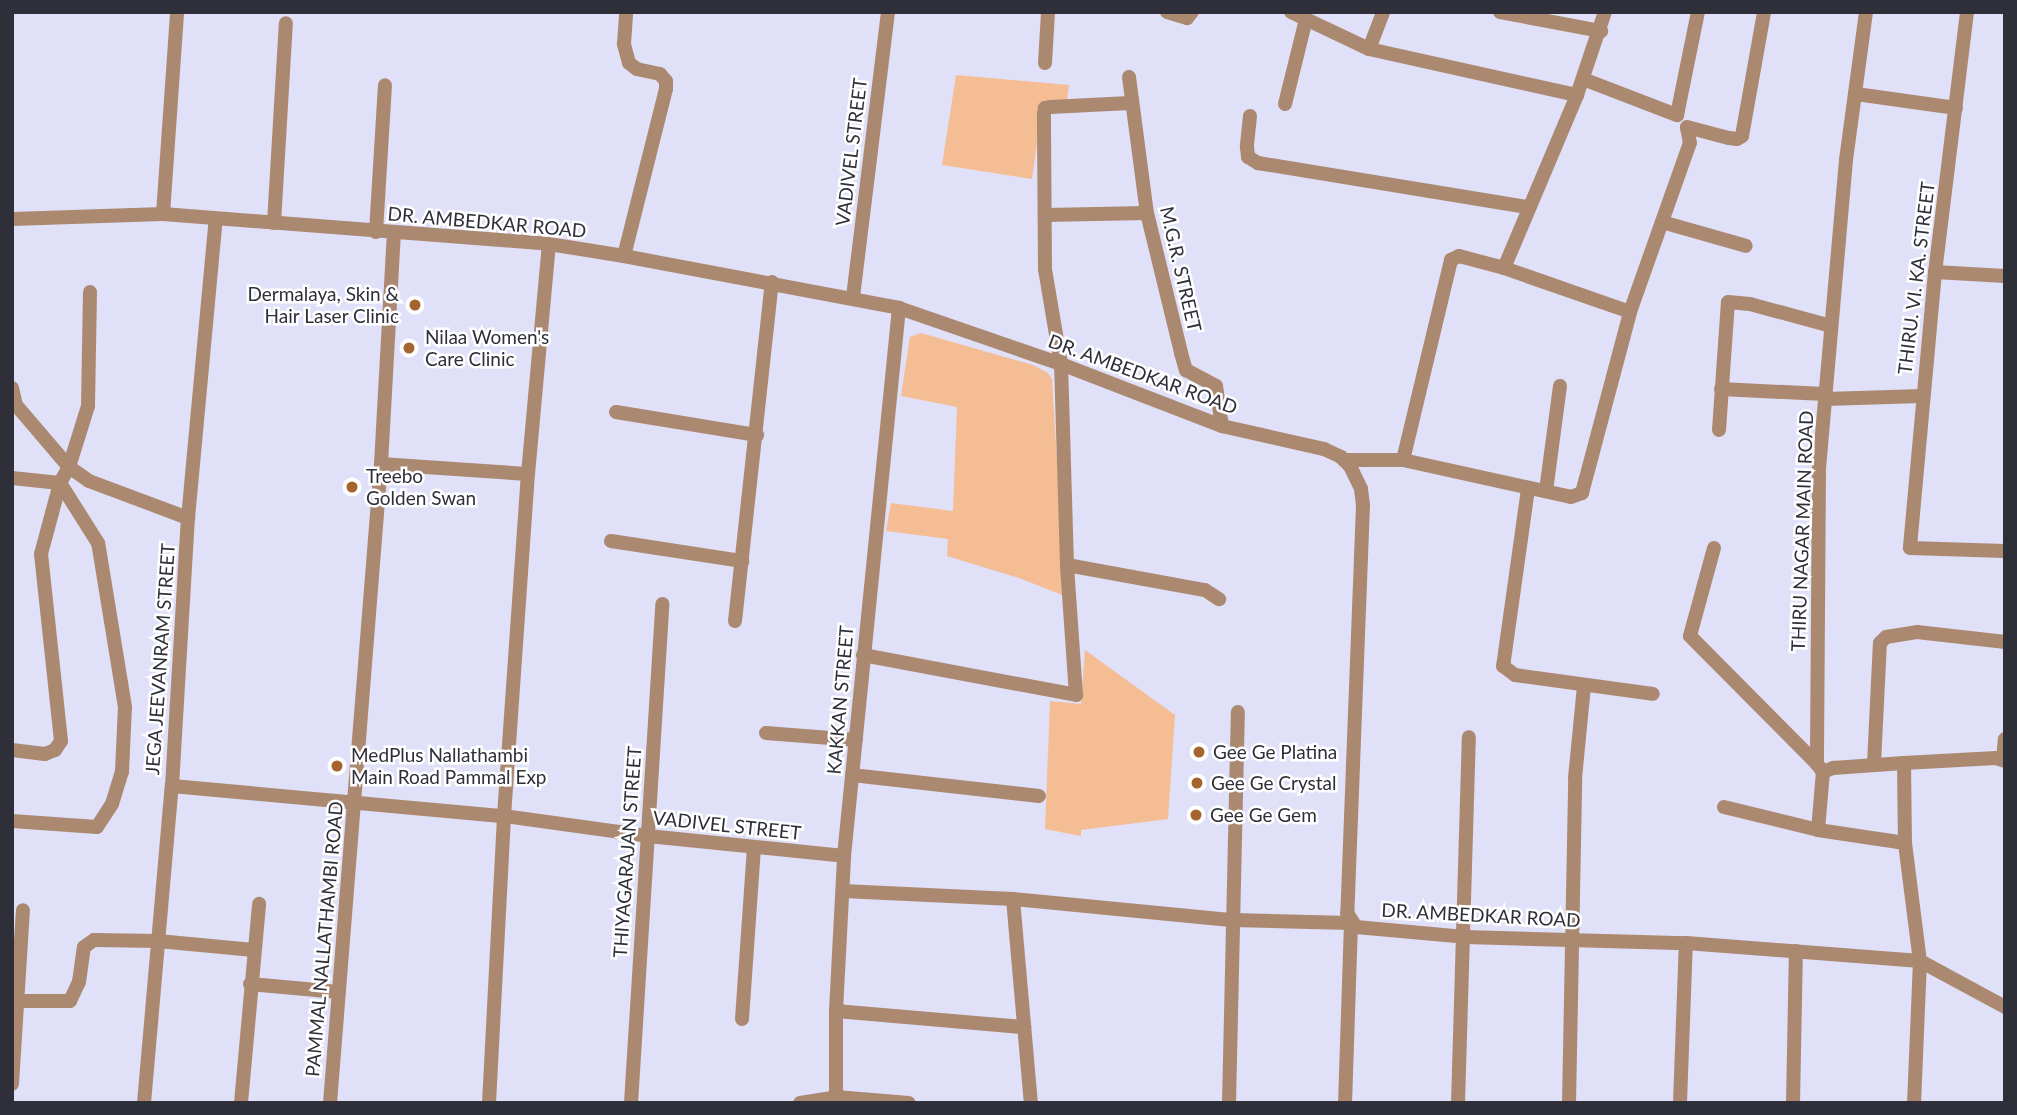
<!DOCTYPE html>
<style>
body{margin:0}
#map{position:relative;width:2017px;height:1115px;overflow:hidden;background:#e0e0f9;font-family:Lato,sans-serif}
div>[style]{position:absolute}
.green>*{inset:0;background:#f5bd93}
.minor>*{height:14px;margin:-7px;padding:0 7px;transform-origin:7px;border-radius:7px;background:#ab8970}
.tertiary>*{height:14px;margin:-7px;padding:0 7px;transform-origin:7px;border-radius:7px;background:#ab8970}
.dots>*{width:19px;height:19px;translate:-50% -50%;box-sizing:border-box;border:4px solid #fff;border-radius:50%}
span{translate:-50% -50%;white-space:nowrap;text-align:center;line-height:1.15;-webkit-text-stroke:5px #fff;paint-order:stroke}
.street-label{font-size:19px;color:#2f2f39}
.poi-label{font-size:19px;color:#2f2f39}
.right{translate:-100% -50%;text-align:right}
.left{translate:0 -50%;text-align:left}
.frame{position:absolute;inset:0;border:14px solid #2f2f39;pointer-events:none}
</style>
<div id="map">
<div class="green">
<div style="clip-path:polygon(956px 75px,1069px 85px,1067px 100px,1043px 101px,1032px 179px,942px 165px)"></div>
<div style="clip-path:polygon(921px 333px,1033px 365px,1048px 373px,1052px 379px,1065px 596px,1019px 578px,947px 556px,948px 539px,886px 531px,891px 503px,953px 511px,957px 407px,901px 396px,910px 337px)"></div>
<div style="clip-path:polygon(1085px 650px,1175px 715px,1168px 819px,1081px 830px,1081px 836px,1045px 829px,1050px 701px,1081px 704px)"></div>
</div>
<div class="minor">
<div style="left:1167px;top:12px;width:21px;rotate:17deg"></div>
<div style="left:1187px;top:18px;width:8px;rotate:-50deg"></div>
<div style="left:1291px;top:12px;width:86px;rotate:25.4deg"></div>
<div style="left:1369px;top:49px;width:213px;rotate:12.5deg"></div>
<div style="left:1500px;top:12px;width:103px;rotate:10.7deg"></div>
<div style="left:1866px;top:12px;width:149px;rotate:97.7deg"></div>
<div style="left:1846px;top:160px;width:309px;rotate:95deg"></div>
<div style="left:1819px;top:468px;width:296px;rotate:90.4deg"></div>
<div style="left:1817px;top:764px;width:10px;rotate:53deg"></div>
<div style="left:1823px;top:772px;width:11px;rotate:-22deg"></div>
<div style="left:1833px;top:768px;width:71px;rotate:-4deg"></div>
<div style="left:1904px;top:763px;width:80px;rotate:89.3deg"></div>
<div style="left:1905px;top:843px;width:119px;rotate:82.8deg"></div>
<div style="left:1920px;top:961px;width:142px;rotate:92.4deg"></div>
<div style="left:1967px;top:12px;width:262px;rotate:97deg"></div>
<div style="left:1935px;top:272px;width:277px;rotate:95.2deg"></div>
<div style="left:1910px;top:548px;width:95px;rotate:1.8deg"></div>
<div style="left:1369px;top:49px;width:40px;rotate:-69deg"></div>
<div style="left:1045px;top:63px;width:51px;rotate:-86.6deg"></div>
<div style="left:1129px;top:77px;width:137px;rotate:82.5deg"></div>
<div style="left:1147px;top:213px;width:144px;rotate:76.3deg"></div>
<div style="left:1181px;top:353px;width:18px;rotate:74deg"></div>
<div style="left:1186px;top:370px;width:34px;rotate:28deg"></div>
<div style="left:1216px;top:386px;width:40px;rotate:81.5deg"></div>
<div style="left:1583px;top:79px;width:101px;rotate:21deg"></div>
<div style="left:1677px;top:115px;width:105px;rotate:-78.5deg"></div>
<div style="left:1856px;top:94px;width:101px;rotate:8deg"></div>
<div style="left:1285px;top:104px;width:88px;rotate:-76.1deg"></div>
<div style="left:1250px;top:116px;width:31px;rotate:96deg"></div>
<div style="left:1247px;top:147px;width:10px;rotate:84deg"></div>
<div style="left:1248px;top:157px;width:12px;rotate:31deg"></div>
<div style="left:1258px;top:163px;width:273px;rotate:9.3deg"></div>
<div style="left:163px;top:214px;width:202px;rotate:-86deg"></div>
<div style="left:1045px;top:215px;width:102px;rotate:-1.1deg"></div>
<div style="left:1662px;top:222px;width:87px;rotate:15.9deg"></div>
<div style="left:274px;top:223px;width:200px;rotate:-86.6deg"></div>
<div style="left:376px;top:232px;width:147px;rotate:-86.5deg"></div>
<div style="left:624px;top:256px;width:172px;rotate:-75.9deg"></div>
<div style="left:666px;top:89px;width:8px;rotate:-90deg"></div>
<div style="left:666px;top:81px;width:9px;rotate:-131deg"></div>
<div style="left:660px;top:74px;width:24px;rotate:-168deg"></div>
<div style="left:637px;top:69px;width:10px;rotate:-143deg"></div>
<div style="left:629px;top:63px;width:20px;rotate:-105deg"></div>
<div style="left:624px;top:44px;width:32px;rotate:-86deg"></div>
<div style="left:1504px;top:268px;width:188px;rotate:-67.1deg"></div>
<div style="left:1577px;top:95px;width:88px;rotate:-71.4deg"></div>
<div style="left:1935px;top:272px;width:70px;rotate:3.3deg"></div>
<div style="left:853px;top:297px;width:287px;rotate:-83deg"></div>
<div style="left:12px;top:388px;width:17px;rotate:77deg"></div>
<div style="left:16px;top:405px;width:82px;rotate:49.5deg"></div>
<div style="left:69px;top:467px;width:24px;rotate:35deg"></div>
<div style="left:89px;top:481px;width:106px;rotate:20.5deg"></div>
<div style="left:1721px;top:389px;width:104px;rotate:2.8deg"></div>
<div style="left:1825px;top:399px;width:97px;rotate:-1.8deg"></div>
<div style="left:616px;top:412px;width:143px;rotate:9.3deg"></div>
<div style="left:1719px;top:430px;width:128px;rotate:-86deg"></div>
<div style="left:1728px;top:302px;width:22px;rotate:5deg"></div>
<div style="left:1750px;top:304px;width:84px;rotate:15.2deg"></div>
<div style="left:1344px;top:460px;width:59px"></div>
<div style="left:1403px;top:460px;width:172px;rotate:12.4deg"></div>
<div style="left:1571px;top:497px;width:12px;rotate:-20deg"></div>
<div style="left:1582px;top:493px;width:187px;rotate:-75.1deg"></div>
<div style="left:1630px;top:312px;width:179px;rotate:-70.5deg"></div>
<div style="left:1690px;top:143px;width:16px;rotate:-101deg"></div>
<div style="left:1687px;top:127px;width:43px;rotate:14.7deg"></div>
<div style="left:1729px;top:138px;width:8px;rotate:7deg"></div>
<div style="left:1737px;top:139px;width:6px;rotate:-31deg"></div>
<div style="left:1742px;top:136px;width:126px;rotate:-79.9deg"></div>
<div style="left:1403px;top:460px;width:206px;rotate:-76.5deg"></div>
<div style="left:1451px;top:260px;width:9px;rotate:-27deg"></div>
<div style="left:1459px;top:256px;width:47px;rotate:14.9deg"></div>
<div style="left:1504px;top:268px;width:133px;rotate:19.2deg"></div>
<div style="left:381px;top:464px;width:147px;rotate:3.9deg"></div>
<div style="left:12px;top:478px;width:48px;rotate:5.9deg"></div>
<div style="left:1528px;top:489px;width:179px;rotate:98deg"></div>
<div style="left:1503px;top:666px;width:15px;rotate:37deg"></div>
<div style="left:1515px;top:675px;width:139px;rotate:7.8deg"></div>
<div style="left:1546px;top:491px;width:106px;rotate:-82.4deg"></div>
<div style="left:611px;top:541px;width:133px;rotate:8.7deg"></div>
<div style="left:1714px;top:548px;width:91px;rotate:105.3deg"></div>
<div style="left:1690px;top:636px;width:180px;rotate:45.2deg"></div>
<div style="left:1067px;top:565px;width:140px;rotate:10.3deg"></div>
<div style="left:1205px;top:590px;width:17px;rotate:33deg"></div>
<div style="left:735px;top:621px;width:341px;rotate:-83.8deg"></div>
<div style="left:863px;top:655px;width:217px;rotate:10.6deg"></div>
<div style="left:1076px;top:695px;width:130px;rotate:-94deg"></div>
<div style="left:1067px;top:565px;width:201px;rotate:-91.7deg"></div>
<div style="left:1061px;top:364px;width:96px;rotate:-99.6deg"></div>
<div style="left:1045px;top:269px;width:155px;rotate:-90.4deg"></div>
<div style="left:1044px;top:114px;width:6px;rotate:-81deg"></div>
<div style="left:1045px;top:108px;width:5px;rotate:-11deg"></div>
<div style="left:1050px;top:107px;width:80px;rotate:-2.9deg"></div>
<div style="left:766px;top:733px;width:90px;rotate:4.4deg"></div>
<div style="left:12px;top:750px;width:33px;rotate:7deg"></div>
<div style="left:45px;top:754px;width:11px;rotate:-22deg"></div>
<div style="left:55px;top:750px;width:11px;rotate:-56deg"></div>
<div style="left:61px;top:741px;width:188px;rotate:-96.1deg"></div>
<div style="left:41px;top:554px;width:73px;rotate:-75deg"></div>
<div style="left:60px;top:483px;width:18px;rotate:-61deg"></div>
<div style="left:69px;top:467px;width:64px;rotate:-72.7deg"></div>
<div style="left:88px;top:406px;width:114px;rotate:-89deg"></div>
<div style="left:2003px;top:760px;width:21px;rotate:-85deg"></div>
<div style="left:1904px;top:763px;width:92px;rotate:-3.1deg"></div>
<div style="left:1996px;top:758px;width:9px;rotate:18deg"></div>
<div style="left:1874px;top:764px;width:121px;rotate:-87.2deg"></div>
<div style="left:1880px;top:643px;width:8px;rotate:-45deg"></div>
<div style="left:1886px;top:637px;width:31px;rotate:-9deg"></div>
<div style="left:1917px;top:632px;width:89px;rotate:6.5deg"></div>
<div style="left:852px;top:775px;width:188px;rotate:6.4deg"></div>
<div style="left:172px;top:786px;width:333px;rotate:5.2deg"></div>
<div style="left:504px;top:816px;width:145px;rotate:7.9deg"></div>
<div style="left:648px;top:836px;width:197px;rotate:5.8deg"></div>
<div style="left:1724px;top:807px;width:97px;rotate:13.7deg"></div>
<div style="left:1818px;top:830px;width:88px;rotate:8.5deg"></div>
<div style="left:12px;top:821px;width:85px;rotate:4deg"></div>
<div style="left:97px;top:827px;width:27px;rotate:-57deg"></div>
<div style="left:112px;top:804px;width:34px;rotate:-73deg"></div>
<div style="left:122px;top:772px;width:65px;rotate:-87.4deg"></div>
<div style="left:125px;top:707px;width:166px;rotate:-99.3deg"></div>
<div style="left:98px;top:543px;width:71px;rotate:-122.3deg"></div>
<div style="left:1818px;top:830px;width:58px;rotate:-85.1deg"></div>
<div style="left:843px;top:891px;width:170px;rotate:2.7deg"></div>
<div style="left:1013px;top:899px;width:221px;rotate:5.5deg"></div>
<div style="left:1233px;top:920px;width:118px;rotate:1.5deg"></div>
<div style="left:1351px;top:923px;width:180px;rotate:91.9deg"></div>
<div style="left:1013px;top:899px;width:205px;rotate:85deg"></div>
<div style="left:250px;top:984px;width:89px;rotate:5.1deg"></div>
<div style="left:12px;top:1001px;width:58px"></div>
<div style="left:70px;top:1001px;width:21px;rotate:-65deg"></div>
<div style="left:79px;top:982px;width:35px;rotate:-82deg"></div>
<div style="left:84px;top:947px;width:12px;rotate:-35deg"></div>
<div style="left:94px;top:940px;width:64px;rotate:0.9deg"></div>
<div style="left:158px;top:941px;width:96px;rotate:5.4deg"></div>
<div style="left:836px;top:1011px;width:189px;rotate:4.9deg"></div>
<div style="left:742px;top:1019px;width:172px;rotate:-86deg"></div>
<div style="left:12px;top:1084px;width:174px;rotate:-86.4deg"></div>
<div style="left:836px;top:1097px;width:86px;rotate:-90deg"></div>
<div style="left:836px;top:1011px;width:155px;rotate:-87deg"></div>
<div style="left:844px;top:856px;width:551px;rotate:-84.27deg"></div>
<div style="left:144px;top:1103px;width:318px;rotate:-85deg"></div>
<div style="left:172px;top:786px;width:268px;rotate:-86.6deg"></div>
<div style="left:188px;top:518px;width:300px;rotate:-84.7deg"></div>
<div style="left:241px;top:1103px;width:200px;rotate:-84.8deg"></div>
<div style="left:330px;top:1103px;width:641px;rotate:-85.44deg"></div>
<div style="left:381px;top:464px;width:230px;rotate:-86.8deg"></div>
<div style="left:489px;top:1103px;width:287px;rotate:-87deg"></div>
<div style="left:504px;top:816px;width:343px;rotate:-86deg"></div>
<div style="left:528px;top:474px;width:231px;rotate:-84.8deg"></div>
<div style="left:631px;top:1103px;width:500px;rotate:-86.4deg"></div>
<div style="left:800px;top:1103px;width:36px;rotate:-9deg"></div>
<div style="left:836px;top:1097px;width:73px;rotate:4.7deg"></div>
<div style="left:1229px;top:1103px;width:391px;rotate:-88.7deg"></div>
<div style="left:1458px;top:1103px;width:366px;rotate:-88.3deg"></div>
<div style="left:1569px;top:1103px;width:325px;rotate:-88.9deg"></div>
<div style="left:1575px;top:778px;width:92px;rotate:-84.4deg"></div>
<div style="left:1680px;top:1103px;width:160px;rotate:-87.9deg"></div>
<div style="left:1793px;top:1103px;width:152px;rotate:-88.9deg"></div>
</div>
<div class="tertiary">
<div style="left:12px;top:219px;width:151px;rotate:-1.9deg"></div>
<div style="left:163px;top:214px;width:387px;rotate:4.4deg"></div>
<div style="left:549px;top:244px;width:76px;rotate:9.1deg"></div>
<div style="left:624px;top:256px;width:280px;rotate:10.7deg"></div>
<div style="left:899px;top:308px;width:171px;rotate:19.1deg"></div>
<div style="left:1061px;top:364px;width:173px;rotate:21.1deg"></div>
<div style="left:1222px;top:426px;width:105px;rotate:12.7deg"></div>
<div style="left:1324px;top:449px;width:19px;rotate:25deg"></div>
<div style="left:1341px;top:457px;width:13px;rotate:45deg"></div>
<div style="left:1350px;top:466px;width:25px;rotate:64deg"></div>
<div style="left:1361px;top:489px;width:16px;rotate:83deg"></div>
<div style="left:1363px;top:505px;width:408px;rotate:92.2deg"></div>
<div style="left:1347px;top:913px;width:17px;rotate:57deg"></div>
<div style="left:1356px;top:927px;width:109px;rotate:5.2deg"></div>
<div style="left:1465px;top:937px;width:221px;rotate:1.6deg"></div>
<div style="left:1686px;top:943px;width:235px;rotate:4.4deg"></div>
<div style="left:1920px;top:961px;width:97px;rotate:28.4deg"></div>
</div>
<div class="dots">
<div style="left:415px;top:305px;background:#a5642e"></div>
<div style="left:409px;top:348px;background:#a5642e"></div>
<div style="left:352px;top:487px;background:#a5642e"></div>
<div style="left:1199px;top:752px;background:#a5642e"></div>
<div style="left:337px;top:766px;background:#a5642e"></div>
<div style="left:1197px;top:783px;background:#a5642e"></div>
<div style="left:1196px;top:815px;background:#a5642e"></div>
</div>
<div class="street-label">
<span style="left:851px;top:152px;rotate:-83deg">VADIVEL STREET</span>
<span style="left:487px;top:222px;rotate:5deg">DR. AMBEDKAR ROAD</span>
<span style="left:1181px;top:269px;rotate:77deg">M.G.R. STREET</span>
<span style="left:1916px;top:278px;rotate:-83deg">THIRU. VI. KA. STREET</span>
<span style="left:1143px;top:374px;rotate:20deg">DR. AMBEDKAR ROAD</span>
<span style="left:1802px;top:531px;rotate:-88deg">THIRU NAGAR MAIN ROAD</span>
<span style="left:160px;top:659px;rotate:-86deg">JEGA JEEVANRAM STREET</span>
<span style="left:840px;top:700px;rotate:-85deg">KAKKAN STREET</span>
<span style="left:727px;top:825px;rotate:6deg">VADIVEL STREET</span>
<span style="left:627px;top:852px;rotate:-86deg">THIYAGARAJAN STREET</span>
<span style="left:1481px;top:915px;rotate:3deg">DR. AMBEDKAR ROAD</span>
<span style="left:324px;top:939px;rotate:-85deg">PAMMAL NALLATHAMBI ROAD</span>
</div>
<div class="poi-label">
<span class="right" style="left:399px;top:305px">Dermalaya, Skin &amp;<br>Hair Laser Clinic</span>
<span class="left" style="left:425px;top:348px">Nilaa Women's<br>Care Clinic</span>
<span class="left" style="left:366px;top:487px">Treebo<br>Golden Swan</span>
<span class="left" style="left:1213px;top:752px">Gee Ge Platina</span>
<span class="left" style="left:351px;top:766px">MedPlus Nallathambi<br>Main Road Pammal Exp</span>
<span class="left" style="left:1211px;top:783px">Gee Ge Crystal</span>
<span class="left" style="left:1210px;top:815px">Gee Ge Gem</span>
</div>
<div class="frame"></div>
</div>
